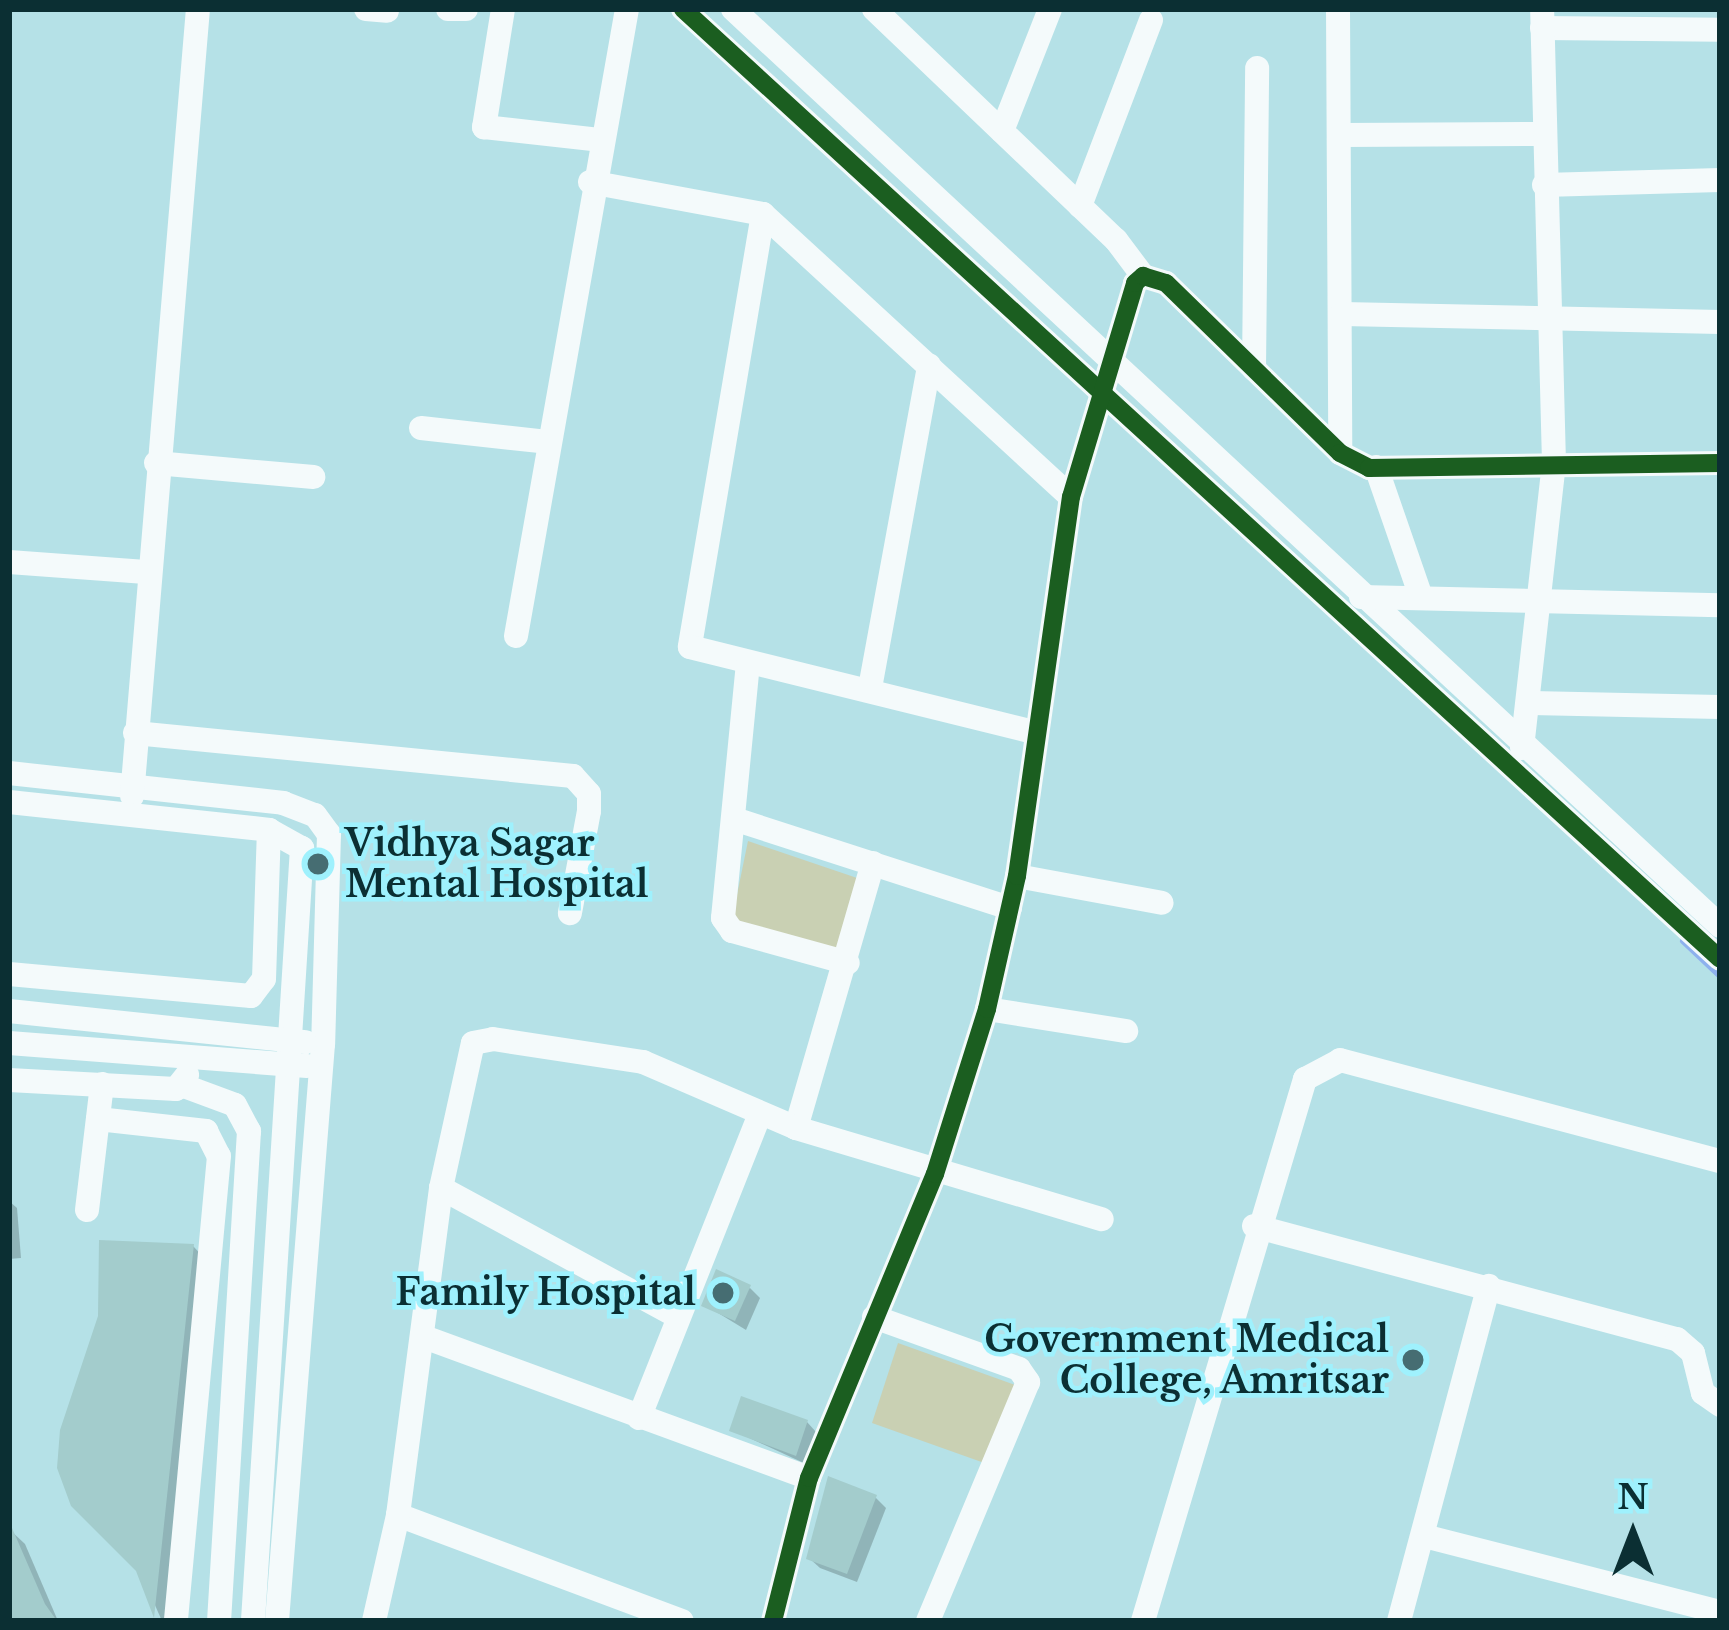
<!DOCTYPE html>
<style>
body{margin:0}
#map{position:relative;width:1729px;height:1630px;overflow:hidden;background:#b5e1e7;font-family:"Libre Baskerville",serif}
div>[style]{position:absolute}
.green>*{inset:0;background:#c9d0b3}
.shadow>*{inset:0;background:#0003}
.stream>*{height:6px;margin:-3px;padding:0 3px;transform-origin:3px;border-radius:3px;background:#8eb1ee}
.building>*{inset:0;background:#a3cccc}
.minor>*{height:24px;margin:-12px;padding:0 12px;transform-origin:12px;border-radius:12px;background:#f4fafb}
.cycleway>*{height:18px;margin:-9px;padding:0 9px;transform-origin:9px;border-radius:9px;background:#1b5e20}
.dots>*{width:33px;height:33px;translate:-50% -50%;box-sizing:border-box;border:6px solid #9ff1fd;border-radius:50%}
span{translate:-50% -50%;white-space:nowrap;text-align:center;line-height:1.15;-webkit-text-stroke:9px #9ff1fd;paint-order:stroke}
.poi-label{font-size:36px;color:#0b2f33;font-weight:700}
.left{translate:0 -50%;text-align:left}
.right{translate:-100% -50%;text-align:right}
.frame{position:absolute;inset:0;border:12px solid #0b2f33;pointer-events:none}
.north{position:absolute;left:1573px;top:1474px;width:120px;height:120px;-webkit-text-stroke:9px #9ff1fd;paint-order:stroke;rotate:0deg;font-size:33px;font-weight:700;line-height:48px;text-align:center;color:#0b2f33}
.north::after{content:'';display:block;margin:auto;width:42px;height:54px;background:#0b2f33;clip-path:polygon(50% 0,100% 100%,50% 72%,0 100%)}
</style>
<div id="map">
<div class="green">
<div style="clip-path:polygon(748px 841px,863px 880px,837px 953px,732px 919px)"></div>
<div style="clip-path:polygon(898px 1343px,1018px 1386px,990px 1465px,872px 1423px)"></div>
</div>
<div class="shadow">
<div style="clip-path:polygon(9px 1201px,17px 1208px,21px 1258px,9px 1259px)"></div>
<div style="clip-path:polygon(193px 1246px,207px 1261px,169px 1621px,162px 1621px,139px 1569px)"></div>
<div style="clip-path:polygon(750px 1288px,760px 1298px,746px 1330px,705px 1305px)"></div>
<div style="clip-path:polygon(807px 1422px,817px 1433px,806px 1464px,732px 1430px)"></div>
<div style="clip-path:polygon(875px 1497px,886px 1508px,857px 1582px,820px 1568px,809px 1558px)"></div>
<div style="clip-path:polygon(9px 1529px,25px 1544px,58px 1621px,9px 1621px)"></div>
</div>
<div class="stream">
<div style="left:1683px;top:941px;width:51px;rotate:43.4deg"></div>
</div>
<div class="building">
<div style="clip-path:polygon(99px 1240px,194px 1244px,154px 1618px,136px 1571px,71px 1506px,57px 1468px,60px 1430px,98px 1316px)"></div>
<div style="clip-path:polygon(716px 1269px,751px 1285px,735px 1321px,701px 1306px)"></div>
<div style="clip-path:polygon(741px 1396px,808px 1420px,796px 1456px,729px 1431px)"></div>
<div style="clip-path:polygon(828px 1476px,877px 1495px,847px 1574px,806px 1559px)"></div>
<div style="clip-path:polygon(9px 1521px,45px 1604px,57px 1621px,9px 1621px)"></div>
</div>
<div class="minor">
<div style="left:366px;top:9px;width:21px;rotate:5deg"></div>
<div style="left:448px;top:9px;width:18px"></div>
<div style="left:503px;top:9px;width:120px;rotate:99.1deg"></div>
<div style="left:484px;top:127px;width:116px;rotate:6.4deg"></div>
<div style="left:683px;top:9px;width:1406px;rotate:42.49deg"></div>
<div style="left:733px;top:9px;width:1347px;rotate:42.89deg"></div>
<div style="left:874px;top:9px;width:335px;rotate:43.7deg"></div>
<div style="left:1116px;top:240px;width:45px;rotate:53.1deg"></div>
<div style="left:1338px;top:9px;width:444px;rotate:89.7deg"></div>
<div style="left:1542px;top:28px;width:178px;rotate:0.6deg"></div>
<div style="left:1002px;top:131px;width:131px;rotate:-68.5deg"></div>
<div style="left:1342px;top:135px;width:201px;rotate:-0.3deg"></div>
<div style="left:590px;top:182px;width:176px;rotate:10.5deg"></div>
<div style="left:763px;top:214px;width:418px;rotate:42.6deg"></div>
<div style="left:1544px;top:185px;width:176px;rotate:-1.6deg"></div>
<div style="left:1080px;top:206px;width:199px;rotate:-69.1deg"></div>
<div style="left:763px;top:214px;width:439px;rotate:99.6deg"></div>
<div style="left:690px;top:647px;width:357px;rotate:13.9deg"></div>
<div style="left:1342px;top:314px;width:378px;rotate:1.2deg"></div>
<div style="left:1254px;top:369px;width:301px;rotate:-89.4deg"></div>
<div style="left:421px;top:428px;width:127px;rotate:6.3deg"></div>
<div style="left:156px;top:463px;width:158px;rotate:5.1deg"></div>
<div style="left:1376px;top:467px;width:138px;rotate:70.9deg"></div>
<div style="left:9px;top:562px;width:137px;rotate:4.2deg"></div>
<div style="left:1361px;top:597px;width:359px;rotate:1.3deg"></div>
<div style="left:516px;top:636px;width:637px;rotate:-79.96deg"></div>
<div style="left:748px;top:663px;width:256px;rotate:95.6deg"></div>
<div style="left:723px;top:918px;width:16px;rotate:55deg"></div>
<div style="left:732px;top:931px;width:120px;rotate:15.4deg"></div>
<div style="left:870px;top:688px;width:328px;rotate:-79.6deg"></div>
<div style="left:1531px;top:703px;width:189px;rotate:1.2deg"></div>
<div style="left:135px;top:733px;width:440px;rotate:5.6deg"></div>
<div style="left:573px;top:776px;width:24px;rotate:48deg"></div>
<div style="left:589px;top:794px;width:17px;rotate:90deg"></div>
<div style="left:589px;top:811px;width:104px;rotate:100.6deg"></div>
<div style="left:1522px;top:748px;width:287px;rotate:-83.6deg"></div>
<div style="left:1554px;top:463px;width:454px;rotate:-91.5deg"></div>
<div style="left:9px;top:773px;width:276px;rotate:6.2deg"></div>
<div style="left:283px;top:803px;width:34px;rotate:21deg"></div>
<div style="left:315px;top:815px;width:24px;rotate:54deg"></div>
<div style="left:329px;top:834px;width:210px;rotate:91.6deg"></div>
<div style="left:323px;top:1044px;width:579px;rotate:94.56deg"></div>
<div style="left:132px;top:796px;width:790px;rotate:-85.21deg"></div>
<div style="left:9px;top:802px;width:262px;rotate:6.1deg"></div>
<div style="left:269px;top:830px;width:38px;rotate:29deg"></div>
<div style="left:302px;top:848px;width:775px;rotate:93.63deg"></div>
<div style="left:734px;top:819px;width:290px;rotate:17.9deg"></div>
<div style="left:1017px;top:876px;width:147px;rotate:10.5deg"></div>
<div style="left:9px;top:974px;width:243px;rotate:5.2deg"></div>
<div style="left:251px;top:996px;width:21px;rotate:-53deg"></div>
<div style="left:264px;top:979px;width:149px;rotate:-88.1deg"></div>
<div style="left:987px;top:1009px;width:141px;rotate:9deg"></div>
<div style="left:9px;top:1011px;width:298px;rotate:6deg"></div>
<div style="left:9px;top:1043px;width:299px;rotate:4.4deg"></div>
<div style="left:9px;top:1080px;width:167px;rotate:3.1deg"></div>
<div style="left:176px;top:1089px;width:18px;rotate:-52deg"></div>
<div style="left:184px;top:1086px;width:54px;rotate:20.4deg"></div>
<div style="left:235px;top:1105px;width:30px;rotate:62deg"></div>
<div style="left:249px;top:1131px;width:491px;rotate:93.5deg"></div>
<div style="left:98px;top:1119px;width:109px;rotate:6.3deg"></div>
<div style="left:206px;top:1131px;width:28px;rotate:63deg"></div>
<div style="left:219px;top:1156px;width:467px;rotate:95.3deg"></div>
<div style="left:796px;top:1128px;width:276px;rotate:-73.8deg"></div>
<div style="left:441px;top:1188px;width:268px;rotate:28.5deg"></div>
<div style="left:87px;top:1210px;width:127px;rotate:-83.2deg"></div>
<div style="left:1254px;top:1226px;width:438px;rotate:15deg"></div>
<div style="left:1677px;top:1339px;width:21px;rotate:41deg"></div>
<div style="left:1693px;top:1353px;width:41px;rotate:76deg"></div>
<div style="left:1703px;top:1393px;width:21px;rotate:35deg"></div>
<div style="left:874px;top:1317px;width:154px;rotate:19.7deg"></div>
<div style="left:1019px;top:1369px;width:16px;rotate:55deg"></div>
<div style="left:1028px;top:1382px;width:259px;rotate:112.7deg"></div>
<div style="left:424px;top:1337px;width:410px;rotate:20.1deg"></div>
<div style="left:639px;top:1418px;width:327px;rotate:-68.3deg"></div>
<div style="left:398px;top:1515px;width:303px;rotate:20.5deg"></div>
<div style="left:1424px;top:1536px;width:306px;rotate:14.4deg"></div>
<div style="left:374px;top:1621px;width:109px;rotate:-77.2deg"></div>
<div style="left:398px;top:1515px;width:330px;rotate:-82.5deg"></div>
<div style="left:441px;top:1188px;width:148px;rotate:-77.6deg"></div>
<div style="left:473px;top:1043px;width:20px;rotate:-11deg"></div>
<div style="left:493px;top:1039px;width:152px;rotate:8.7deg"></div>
<div style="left:643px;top:1062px;width:167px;rotate:23.3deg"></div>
<div style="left:796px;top:1128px;width:319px;rotate:16.6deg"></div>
<div style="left:773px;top:1621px;width:147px;rotate:-75.9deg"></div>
<div style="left:809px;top:1478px;width:329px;rotate:-67.5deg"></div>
<div style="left:935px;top:1174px;width:173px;rotate:-72.5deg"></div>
<div style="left:987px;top:1009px;width:136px;rotate:-77.3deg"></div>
<div style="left:1017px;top:876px;width:383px;rotate:-81.9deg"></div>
<div style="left:1071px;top:497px;width:223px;rotate:-73.3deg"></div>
<div style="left:1135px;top:283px;width:11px;rotate:-41deg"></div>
<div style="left:1143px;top:276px;width:24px;rotate:17deg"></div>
<div style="left:1166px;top:283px;width:243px;rotate:44.3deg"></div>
<div style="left:1340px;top:453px;width:33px;rotate:27deg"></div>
<div style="left:1369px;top:468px;width:351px;rotate:-0.8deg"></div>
<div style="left:1143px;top:1621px;width:566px;rotate:-73.36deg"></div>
<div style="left:1305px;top:1079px;width:40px;rotate:-28deg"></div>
<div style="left:1340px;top:1060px;width:393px;rotate:14.9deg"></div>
<div style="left:1399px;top:1621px;width:347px;rotate:-75deg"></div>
</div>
<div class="cycleway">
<div style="left:683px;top:9px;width:1406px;rotate:42.49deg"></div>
<div style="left:773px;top:1621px;width:147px;rotate:-75.9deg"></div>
<div style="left:809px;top:1478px;width:329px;rotate:-67.5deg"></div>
<div style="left:935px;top:1174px;width:173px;rotate:-72.5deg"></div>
<div style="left:987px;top:1009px;width:136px;rotate:-77.3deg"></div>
<div style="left:1017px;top:876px;width:383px;rotate:-81.9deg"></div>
<div style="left:1071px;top:497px;width:223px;rotate:-73.3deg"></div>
<div style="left:1135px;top:283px;width:11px;rotate:-41deg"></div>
<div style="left:1143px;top:276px;width:24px;rotate:17deg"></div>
<div style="left:1166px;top:283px;width:243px;rotate:44.3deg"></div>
<div style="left:1340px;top:453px;width:33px;rotate:27deg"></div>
<div style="left:1369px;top:468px;width:351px;rotate:-0.8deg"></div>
</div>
<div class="dots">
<div style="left:318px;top:864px;background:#466d72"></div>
<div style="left:723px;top:1293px;background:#466d72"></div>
<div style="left:1413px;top:1360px;background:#466d72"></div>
</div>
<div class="poi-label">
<span class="left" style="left:345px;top:864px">Vidhya Sagar<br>Mental Hospital</span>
<span class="right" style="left:696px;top:1293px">Family Hospital</span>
<span class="right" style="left:1389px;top:1360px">Government Medical<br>College, Amritsar</span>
</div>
<div class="frame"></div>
<div class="north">N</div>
</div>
